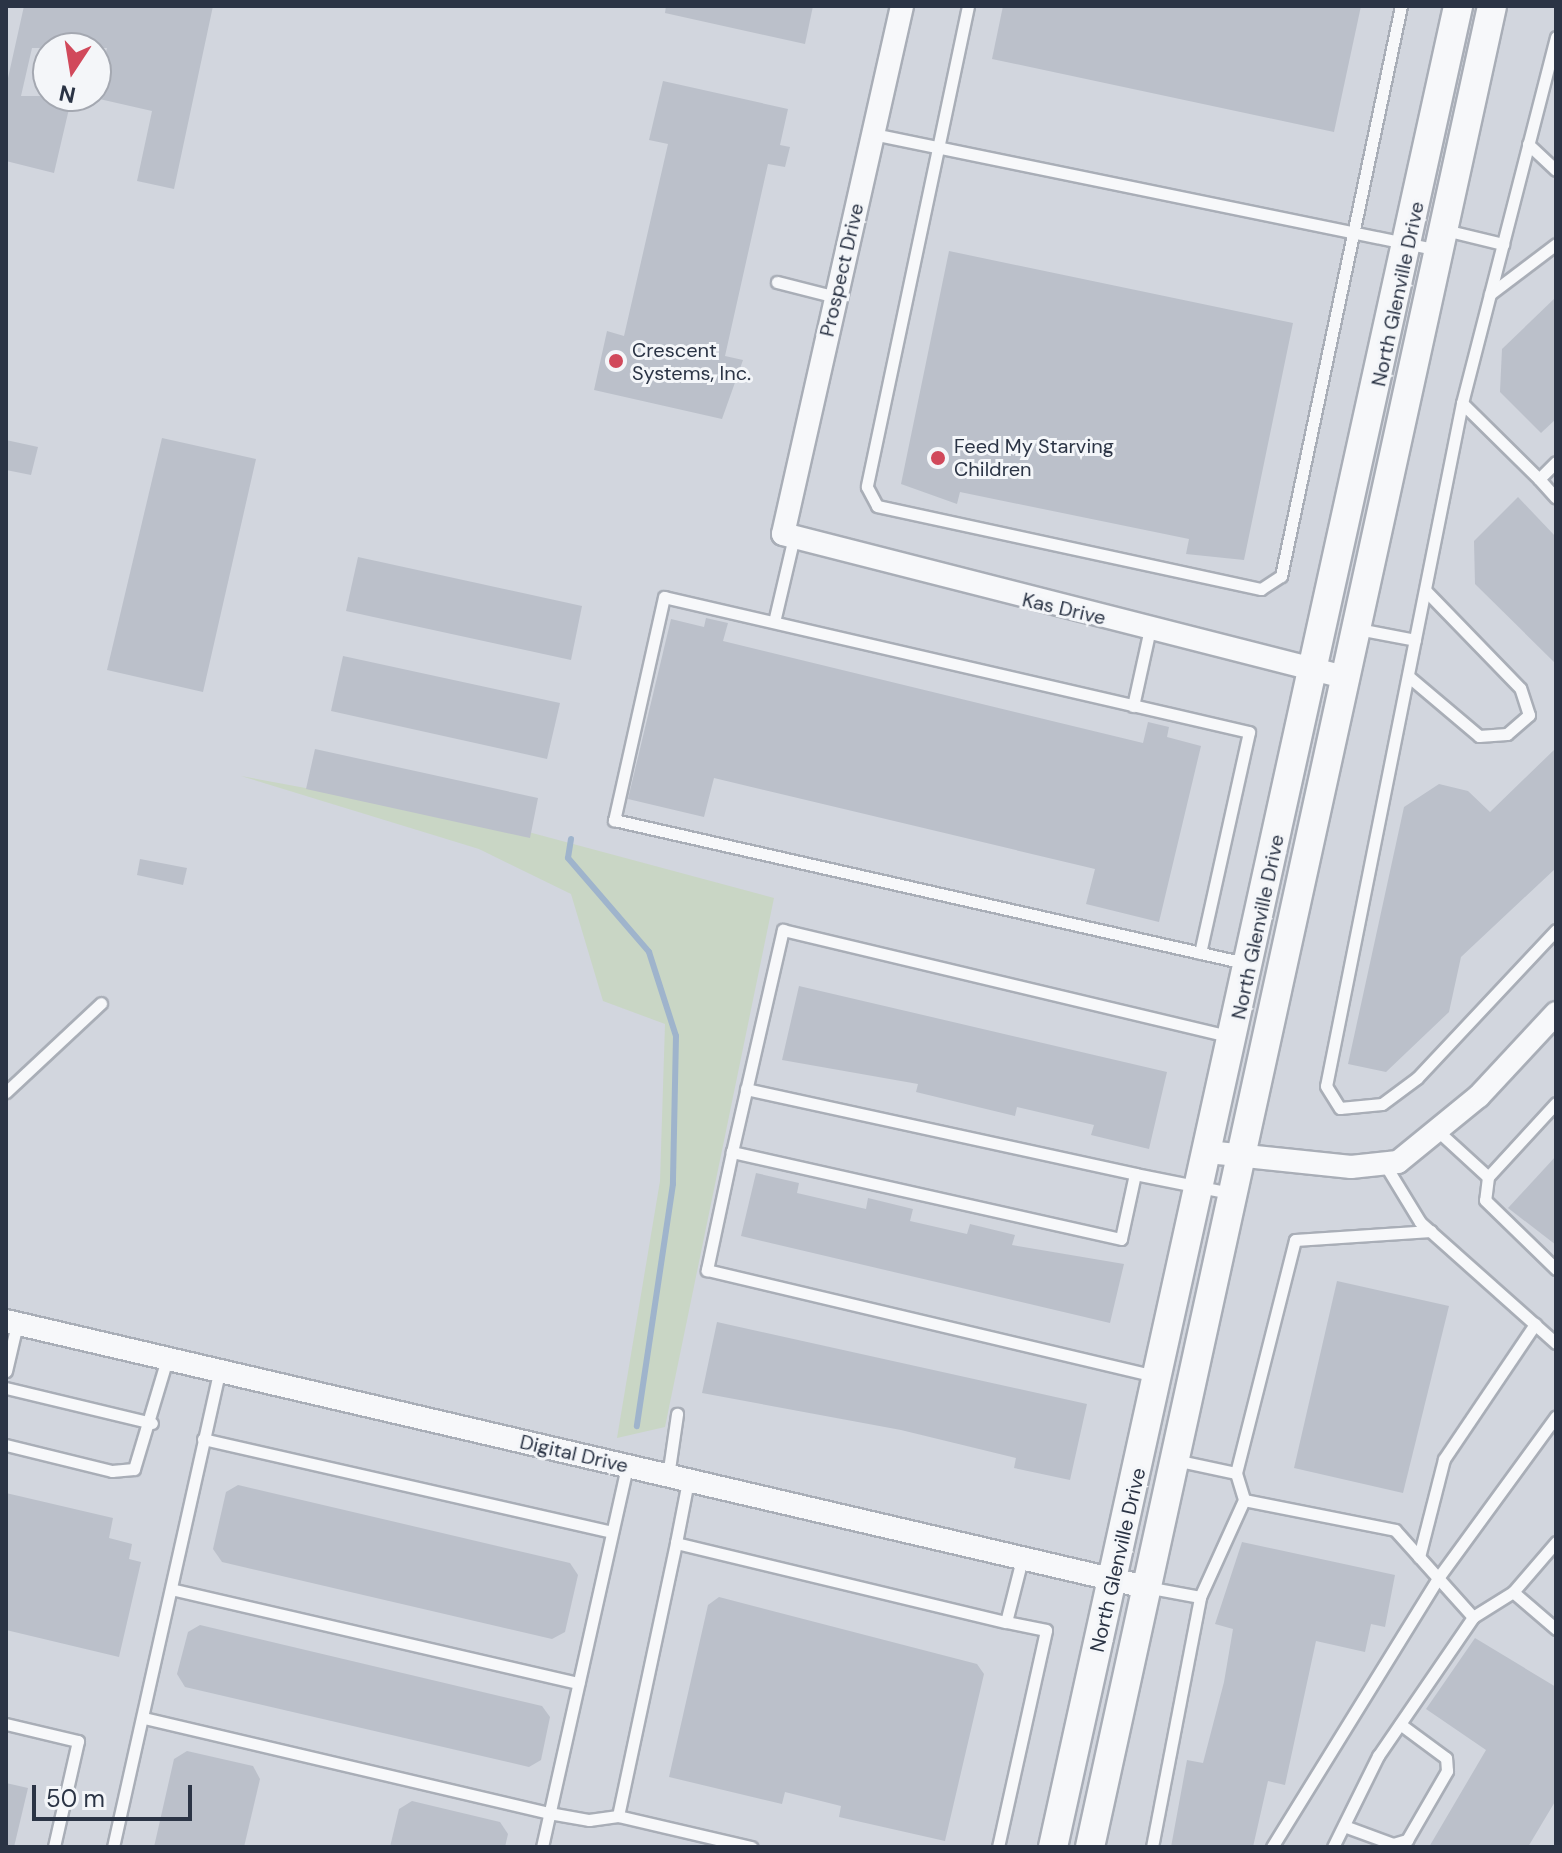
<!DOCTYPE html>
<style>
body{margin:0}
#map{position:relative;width:1562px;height:1853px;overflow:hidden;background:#e4e7ec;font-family:"DM Sans",sans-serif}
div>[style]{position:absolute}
.built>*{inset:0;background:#d2d6de}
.green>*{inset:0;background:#c9d6c5}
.stream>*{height:6px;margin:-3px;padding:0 3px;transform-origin:3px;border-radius:3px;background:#9fb4cc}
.building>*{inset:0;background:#bbc0ca}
.roads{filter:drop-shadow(2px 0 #a9aeb7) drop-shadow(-2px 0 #a9aeb7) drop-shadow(0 2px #a9aeb7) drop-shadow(0 -2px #a9aeb7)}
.service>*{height:11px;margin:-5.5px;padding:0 5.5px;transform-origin:5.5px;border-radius:5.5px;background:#f7f8fa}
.minor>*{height:22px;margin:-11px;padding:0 11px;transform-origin:11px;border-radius:11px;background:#f7f8fa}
.tertiary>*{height:28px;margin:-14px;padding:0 14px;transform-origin:14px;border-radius:14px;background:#f7f8fa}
.dots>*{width:22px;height:22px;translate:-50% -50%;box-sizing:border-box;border:4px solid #f4f6f9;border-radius:50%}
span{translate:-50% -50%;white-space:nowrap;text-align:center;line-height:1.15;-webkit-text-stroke:6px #f4f6f9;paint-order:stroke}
.street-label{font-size:20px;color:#2b3445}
.poi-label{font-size:20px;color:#2b3445}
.left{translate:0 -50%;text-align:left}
.frame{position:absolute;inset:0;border:8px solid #2b3445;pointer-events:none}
.north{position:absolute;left:32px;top:32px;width:80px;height:80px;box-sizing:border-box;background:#f4f6f9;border:2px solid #a4a8b1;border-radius:50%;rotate:192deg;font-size:22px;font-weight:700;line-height:32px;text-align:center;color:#2b3445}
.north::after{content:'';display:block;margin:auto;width:28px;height:36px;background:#d1495b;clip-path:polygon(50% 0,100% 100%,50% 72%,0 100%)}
.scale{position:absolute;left:32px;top:1785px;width:160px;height:36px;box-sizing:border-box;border:4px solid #2b3445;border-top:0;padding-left:10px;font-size:24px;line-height:28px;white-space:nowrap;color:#2b3445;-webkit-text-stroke:6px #f4f6f9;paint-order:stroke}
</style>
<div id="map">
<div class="built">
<div style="clip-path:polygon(evenodd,6px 6px,1556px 6px,1556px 1847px,6px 1847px,6px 6px,48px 48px,96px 48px,96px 96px,48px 96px,48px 48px)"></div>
</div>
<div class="green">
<div style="clip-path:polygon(241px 776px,495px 823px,774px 898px,665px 1427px,617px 1438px,660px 1181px,665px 1024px,603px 1001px,571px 894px,479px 849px)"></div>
</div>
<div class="stream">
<div style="left:571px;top:839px;width:19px;rotate:99deg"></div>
<div style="left:568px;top:858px;width:124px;rotate:49.2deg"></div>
<div style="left:649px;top:952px;width:88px;rotate:72.2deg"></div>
<div style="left:676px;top:1036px;width:148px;rotate:91.2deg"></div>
<div style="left:673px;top:1184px;width:245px;rotate:98.5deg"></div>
</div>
<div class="building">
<div style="clip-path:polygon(24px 6px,213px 6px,174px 189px,137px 181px,152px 111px,95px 98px,107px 48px,32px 48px,21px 96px,72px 96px,54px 173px,6px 161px,6px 87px)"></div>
<div style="clip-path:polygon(666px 6px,813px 6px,805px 44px,665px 13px)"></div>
<div style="clip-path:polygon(1003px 6px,1361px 6px,1334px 132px,992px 59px)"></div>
<div style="clip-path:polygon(663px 81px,788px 109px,780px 145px,790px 147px,785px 167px,768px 164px,725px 356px,743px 360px,722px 419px,594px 390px,607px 331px,624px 336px,668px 144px,649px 140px)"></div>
<div style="clip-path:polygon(949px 251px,1293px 323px,1244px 560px,1186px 554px,1189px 539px,960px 492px,957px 504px,901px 484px)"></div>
<div style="clip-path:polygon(1556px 297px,1556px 419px,1541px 433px,1500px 392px,1502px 349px)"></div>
<div style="clip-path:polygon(162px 438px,256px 459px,203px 692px,107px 670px)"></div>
<div style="clip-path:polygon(6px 440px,38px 447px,31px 475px,6px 470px)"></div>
<div style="clip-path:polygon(1518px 497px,1556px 537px,1556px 664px,1475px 584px,1474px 541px)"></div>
<div style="clip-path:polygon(358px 557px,582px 606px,571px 660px,346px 611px)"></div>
<div style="clip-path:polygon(706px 618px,728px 623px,723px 641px,1143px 743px,1148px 722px,1169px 727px,1167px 737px,1201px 746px,1159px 922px,1086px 904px,1095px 869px,714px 778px,704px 817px,628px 799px,671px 619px,704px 627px)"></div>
<div style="clip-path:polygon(343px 656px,560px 703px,547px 759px,331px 711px)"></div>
<div style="clip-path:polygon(1556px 748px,1556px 868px,1461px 957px,1449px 1012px,1386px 1072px,1348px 1064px,1404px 807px,1439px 784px,1468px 791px,1490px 812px)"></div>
<div style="clip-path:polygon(315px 749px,538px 798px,530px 838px,306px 789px)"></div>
<div style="clip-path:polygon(140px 859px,187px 868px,183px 885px,137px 875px)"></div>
<div style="clip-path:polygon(799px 986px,1167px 1072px,1149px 1149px,1091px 1135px,1094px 1125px,1017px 1107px,1015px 1116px,916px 1092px,918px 1084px,782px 1060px)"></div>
<div style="clip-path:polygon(1556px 1156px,1556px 1245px,1508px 1208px)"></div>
<div style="clip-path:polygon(756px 1173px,799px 1183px,797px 1193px,866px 1209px,868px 1198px,913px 1209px,910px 1221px,967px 1234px,970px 1224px,1015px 1235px,1012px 1245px,1124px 1264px,1110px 1323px,741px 1236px)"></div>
<div style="clip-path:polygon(1337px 1281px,1449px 1306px,1403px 1493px,1294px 1468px)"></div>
<div style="clip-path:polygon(717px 1322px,1087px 1404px,1070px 1480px,1014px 1468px,1016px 1458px,901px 1430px,702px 1393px)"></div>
<div style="clip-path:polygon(238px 1485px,570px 1563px,578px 1575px,565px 1632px,552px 1639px,222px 1562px,213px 1549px,226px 1492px)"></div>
<div style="clip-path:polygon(6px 1493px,113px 1518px,109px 1538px,132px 1544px,129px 1559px,141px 1562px,119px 1657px,6px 1630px)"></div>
<div style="clip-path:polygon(1242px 1542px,1395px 1575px,1385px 1627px,1371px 1624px,1365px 1652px,1316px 1641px,1285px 1785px,1268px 1781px,1253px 1847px,1171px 1847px,1187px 1760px,1203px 1763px,1224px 1682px,1233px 1629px,1215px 1624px)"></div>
<div style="clip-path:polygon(719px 1597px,977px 1664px,984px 1674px,945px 1841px,839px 1817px,841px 1806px,785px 1792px,782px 1804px,669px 1777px,708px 1605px)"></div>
<div style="clip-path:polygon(200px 1625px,542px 1706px,550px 1717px,541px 1760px,529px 1767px,185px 1687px,177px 1674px,188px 1632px)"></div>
<div style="clip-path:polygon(1475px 1638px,1556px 1687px,1556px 1800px,1528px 1847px,1429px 1847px,1486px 1750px,1426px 1709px)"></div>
<div style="clip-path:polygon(187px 1751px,253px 1766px,260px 1779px,244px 1847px,154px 1847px,174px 1759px)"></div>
<div style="clip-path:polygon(6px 1783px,28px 1788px,14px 1847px,6px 1847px)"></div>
<div style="clip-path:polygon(412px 1801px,500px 1822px,508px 1834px,505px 1847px,390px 1847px,399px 1809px)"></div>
</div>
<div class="roads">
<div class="service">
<div style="left:968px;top:6px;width:491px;rotate:101.9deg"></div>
<div style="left:867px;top:487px;width:21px;rotate:62deg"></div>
<div style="left:877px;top:506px;width:393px;rotate:12.2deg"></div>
<div style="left:1261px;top:589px;width:24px;rotate:-33deg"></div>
<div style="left:1281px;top:576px;width:582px;rotate:-78.11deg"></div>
<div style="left:1556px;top:37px;width:378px;rotate:104.4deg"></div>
<div style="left:1462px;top:403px;width:696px;rotate:101.26deg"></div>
<div style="left:1326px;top:1086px;width:26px;rotate:58deg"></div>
<div style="left:1340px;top:1108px;width:42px;rotate:-5.4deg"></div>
<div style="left:1382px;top:1104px;width:44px;rotate:-36.6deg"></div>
<div style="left:1417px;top:1078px;width:203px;rotate:-46.8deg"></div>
<div style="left:873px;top:134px;width:578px;rotate:11.58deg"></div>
<div style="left:1528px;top:144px;width:38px;rotate:43deg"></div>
<div style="left:1445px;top:230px;width:60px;rotate:13.6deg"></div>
<div style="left:777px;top:282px;width:61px;rotate:14.3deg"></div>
<div style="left:1490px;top:294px;width:83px;rotate:-37.1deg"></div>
<div style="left:1462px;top:403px;width:108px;rotate:44.6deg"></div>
<div style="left:1556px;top:462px;width:24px;rotate:135deg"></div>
<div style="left:1539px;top:479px;width:25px;rotate:48deg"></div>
<div style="left:774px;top:622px;width:87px;rotate:-76.8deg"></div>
<div style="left:1358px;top:629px;width:58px;rotate:10.9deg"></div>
<div style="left:1408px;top:676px;width:93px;rotate:40.2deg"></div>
<div style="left:1479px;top:736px;width:28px;rotate:-4deg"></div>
<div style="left:1507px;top:734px;width:29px;rotate:-41deg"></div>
<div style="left:1529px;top:715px;width:28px;rotate:-108deg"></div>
<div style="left:1520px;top:688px;width:136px;rotate:-134.1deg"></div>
<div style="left:1133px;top:706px;width:79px;rotate:-77.6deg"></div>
<div style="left:1200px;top:953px;width:226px;rotate:-77.5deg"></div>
<div style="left:1249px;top:732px;width:600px;rotate:-167.01deg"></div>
<div style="left:664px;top:597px;width:229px;rotate:102.6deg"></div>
<div style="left:614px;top:820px;width:647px;rotate:12.77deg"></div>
<div style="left:746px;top:1089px;width:398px;rotate:12.3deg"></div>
<div style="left:1135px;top:1174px;width:66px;rotate:102.2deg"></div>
<div style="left:1121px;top:1239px;width:399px;rotate:-167.4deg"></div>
<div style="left:732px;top:1152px;width:228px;rotate:-77.1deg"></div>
<div style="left:783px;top:930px;width:458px;rotate:13.4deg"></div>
<div style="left:6px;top:1092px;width:130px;rotate:-43.1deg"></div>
<div style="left:1556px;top:1103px;width:100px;rotate:132.6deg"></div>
<div style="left:1488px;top:1177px;width:23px;rotate:97deg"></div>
<div style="left:1485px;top:1200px;width:99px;rotate:44.2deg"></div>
<div style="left:1440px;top:1133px;width:65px;rotate:42.5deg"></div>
<div style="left:732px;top:1152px;width:121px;rotate:102deg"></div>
<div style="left:707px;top:1270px;width:462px;rotate:13.3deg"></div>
<div style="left:1384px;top:1163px;width:69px;rotate:58.6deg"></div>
<div style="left:1420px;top:1222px;width:182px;rotate:41.7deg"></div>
<div style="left:1135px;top:1174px;width:97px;rotate:11.3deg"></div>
<div style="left:6px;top:1371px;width:48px;rotate:-76.8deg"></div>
<div style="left:6px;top:1388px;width:150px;rotate:13.5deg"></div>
<div style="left:203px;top:1439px;width:419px;rotate:12.8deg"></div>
<div style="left:6px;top:1445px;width:109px;rotate:13.8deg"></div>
<div style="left:112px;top:1471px;width:22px;rotate:-5deg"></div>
<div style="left:134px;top:1469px;width:115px;rotate:-73.3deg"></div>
<div style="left:1175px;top:1460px;width:62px;rotate:12deg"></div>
<div style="left:1236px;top:1473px;width:240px;rotate:-75.8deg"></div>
<div style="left:1295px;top:1240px;width:136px;rotate:-3.8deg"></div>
<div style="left:1236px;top:1473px;width:28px;rotate:73deg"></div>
<div style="left:668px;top:1476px;width:63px;rotate:-81.7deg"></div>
<div style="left:688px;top:1481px;width:63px;rotate:101deg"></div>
<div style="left:676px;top:1543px;width:339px;rotate:13.5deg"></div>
<div style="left:1006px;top:1622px;width:65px;rotate:-75.7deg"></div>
<div style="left:676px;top:1543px;width:279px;rotate:102deg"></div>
<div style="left:618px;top:1816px;width:137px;rotate:13.1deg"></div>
<div style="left:1419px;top:1557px;width:101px;rotate:-75.7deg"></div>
<div style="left:1444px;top:1459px;width:163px;rotate:-56deg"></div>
<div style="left:1146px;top:1587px;width:55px;rotate:10.5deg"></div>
<div style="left:1200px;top:1597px;width:107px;rotate:-65.6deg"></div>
<div style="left:1244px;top:1500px;width:154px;rotate:11.2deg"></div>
<div style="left:1395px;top:1530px;width:117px;rotate:48.1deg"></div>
<div style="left:175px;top:1590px;width:414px;rotate:13deg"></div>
<div style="left:1513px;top:1592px;width:66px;rotate:-49.3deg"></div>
<div style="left:144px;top:1718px;width:416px;rotate:13.2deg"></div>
<div style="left:549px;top:1813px;width:41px;rotate:9.9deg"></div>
<div style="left:589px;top:1820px;width:29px;rotate:-8deg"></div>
<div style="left:6px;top:1724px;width:74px;rotate:13.3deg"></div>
<div style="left:78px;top:1741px;width:109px;rotate:102.8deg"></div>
<div style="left:1344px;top:1826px;width:52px;rotate:20.2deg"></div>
<div style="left:1393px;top:1844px;width:15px;rotate:-16deg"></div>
<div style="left:1407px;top:1840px;width:80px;rotate:-59.9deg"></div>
<div style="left:1447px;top:1771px;width:13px;rotate:-94deg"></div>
<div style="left:1446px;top:1758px;width:57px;rotate:-143.5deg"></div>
<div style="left:113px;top:1847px;width:488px;rotate:-77.4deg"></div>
<div style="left:542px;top:1847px;width:389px;rotate:-77.4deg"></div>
<div style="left:998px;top:1847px;width:222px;rotate:-77.5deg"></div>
<div style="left:1046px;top:1630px;width:41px;rotate:-168.7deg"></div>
<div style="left:1152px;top:1847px;width:255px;rotate:-79.1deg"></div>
<div style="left:1272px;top:1847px;width:316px;rotate:-58.3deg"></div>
<div style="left:1438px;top:1578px;width:200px;rotate:-53.9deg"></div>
<div style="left:1333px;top:1847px;width:102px;rotate:-63.7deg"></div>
<div style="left:1378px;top:1756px;width:168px;rotate:-55.6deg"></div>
<div style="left:1473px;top:1617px;width:47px;rotate:-32deg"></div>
<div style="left:1513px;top:1592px;width:57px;rotate:40.7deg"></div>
</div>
<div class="minor">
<div style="left:902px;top:6px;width:541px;rotate:102.7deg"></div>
<div style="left:783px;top:534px;width:583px;rotate:14.3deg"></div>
<div style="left:1208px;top:1152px;width:144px;rotate:6deg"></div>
<div style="left:1351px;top:1167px;width:47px;rotate:-6.1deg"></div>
<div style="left:1398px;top:1162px;width:104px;rotate:-39.2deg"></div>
<div style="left:1479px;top:1096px;width:113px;rotate:-47.1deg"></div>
<div style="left:6px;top:1321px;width:1166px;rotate:13.14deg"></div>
</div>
<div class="tertiary">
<div style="left:1053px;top:1847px;width:1885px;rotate:-77.59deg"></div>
<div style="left:1090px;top:1847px;width:1884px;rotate:-77.68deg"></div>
</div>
</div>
<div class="dots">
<div style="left:616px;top:361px;background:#d1495b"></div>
<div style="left:938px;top:458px;background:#d1495b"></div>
</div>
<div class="street-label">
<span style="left:842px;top:270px;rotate:-77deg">Prospect Drive</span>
<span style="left:1398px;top:294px;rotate:-78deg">North Glenville Drive</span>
<span style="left:1064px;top:609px;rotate:13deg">Kas Drive</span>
<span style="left:1258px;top:927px;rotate:-78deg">North Glenville Drive</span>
<span style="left:574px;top:1454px;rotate:13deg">Digital Drive</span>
<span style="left:1118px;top:1560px;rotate:-77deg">North Glenville Drive</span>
</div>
<div class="poi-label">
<span class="left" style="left:632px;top:362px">Crescent<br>Systems, Inc.</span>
<span class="left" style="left:954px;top:458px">Feed My Starving<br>Children</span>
</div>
<div class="frame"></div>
<div class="north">N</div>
<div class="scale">50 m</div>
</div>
